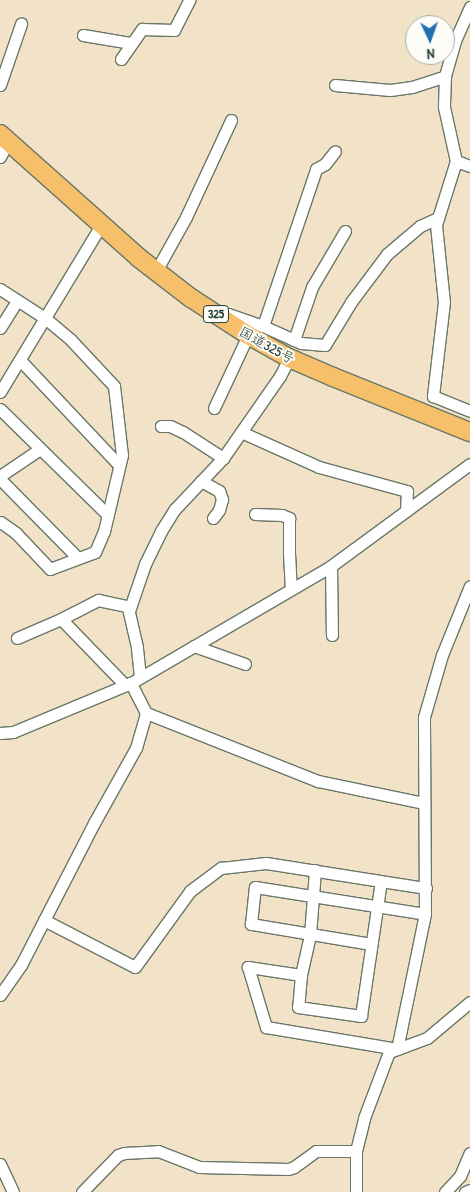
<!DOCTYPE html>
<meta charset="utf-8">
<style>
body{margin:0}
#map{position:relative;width:470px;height:1192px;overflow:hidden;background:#f2e3c8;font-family:"Patrick Hand","Klee One",sans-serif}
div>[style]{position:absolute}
.roads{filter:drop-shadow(1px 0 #697768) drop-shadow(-1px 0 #697768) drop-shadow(0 1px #697768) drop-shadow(0 -1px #697768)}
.minor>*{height:11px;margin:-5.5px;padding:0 5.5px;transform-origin:5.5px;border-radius:5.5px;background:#fff}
.highway>*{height:18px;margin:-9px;padding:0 9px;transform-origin:9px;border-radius:9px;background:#f6c06b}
span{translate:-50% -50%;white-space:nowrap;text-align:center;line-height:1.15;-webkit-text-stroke:4px #fdfcf7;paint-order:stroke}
.shield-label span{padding:1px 4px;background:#fdfcf7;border:1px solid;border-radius:4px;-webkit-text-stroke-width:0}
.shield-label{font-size:12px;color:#1f3d34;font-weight:700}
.street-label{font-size:14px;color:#1f3d34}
.north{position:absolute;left:405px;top:15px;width:50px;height:50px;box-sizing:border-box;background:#fdfcf7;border:1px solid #a4b0a9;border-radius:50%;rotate:177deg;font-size:14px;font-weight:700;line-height:20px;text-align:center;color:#1f3d34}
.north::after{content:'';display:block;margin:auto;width:18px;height:22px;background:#1f6fb2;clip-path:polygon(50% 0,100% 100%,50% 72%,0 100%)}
</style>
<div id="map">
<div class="roads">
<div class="minor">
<div style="left:470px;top:7px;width:37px;rotate:114deg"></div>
<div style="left:455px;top:41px;width:36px;rotate:106deg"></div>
<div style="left:445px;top:76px;width:31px;rotate:92deg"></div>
<div style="left:444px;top:107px;width:55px;rotate:77.5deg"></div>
<div style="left:456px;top:161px;width:67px;rotate:107.4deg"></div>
<div style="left:436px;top:225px;width:77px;rotate:84.1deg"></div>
<div style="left:444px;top:302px;width:95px;rotate:96.7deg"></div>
<div style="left:433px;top:396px;width:40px;rotate:22deg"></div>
<div style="left:83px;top:35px;width:49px;rotate:9.5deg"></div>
<div style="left:121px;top:59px;width:37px;rotate:-55deg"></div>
<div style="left:142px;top:29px;width:32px;rotate:2deg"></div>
<div style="left:174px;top:30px;width:34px;rotate:-63deg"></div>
<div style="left:0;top:85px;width:65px;rotate:-71deg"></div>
<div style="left:335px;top:85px;width:55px;rotate:5.2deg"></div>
<div style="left:390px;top:90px;width:22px;rotate:-8deg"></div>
<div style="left:412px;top:87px;width:35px;rotate:-18deg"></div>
<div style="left:0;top:157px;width:17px;rotate:-62deg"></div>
<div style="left:456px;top:161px;width:15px;rotate:20deg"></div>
<div style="left:156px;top:271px;width:62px;rotate:-60.9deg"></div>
<div style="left:186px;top:217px;width:107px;rotate:-65.1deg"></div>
<div style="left:0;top:289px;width:54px;rotate:32.8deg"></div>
<div style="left:45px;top:318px;width:34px;rotate:40deg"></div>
<div style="left:71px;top:340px;width:63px;rotate:46.9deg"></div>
<div style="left:114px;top:386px;width:69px;rotate:83.4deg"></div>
<div style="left:122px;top:455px;width:78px;rotate:103.3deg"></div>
<div style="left:104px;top:531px;width:23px;rotate:113deg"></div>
<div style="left:95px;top:552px;width:48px;rotate:159.3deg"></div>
<div style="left:50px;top:569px;width:50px;rotate:-133.4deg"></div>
<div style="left:16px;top:533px;width:19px;rotate:-145deg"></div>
<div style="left:223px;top:317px;width:6px;rotate:-31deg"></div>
<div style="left:228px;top:314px;width:37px;rotate:19deg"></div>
<div style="left:263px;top:326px;width:42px;rotate:24.1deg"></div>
<div style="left:301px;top:343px;width:24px;rotate:5deg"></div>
<div style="left:325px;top:345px;width:50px;rotate:-58.8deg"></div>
<div style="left:351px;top:302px;width:60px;rotate:-53.1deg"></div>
<div style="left:387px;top:254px;width:43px;rotate:-40.3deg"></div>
<div style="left:420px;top:226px;width:20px;rotate:-24deg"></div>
<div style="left:263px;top:326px;width:166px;rotate:-71.3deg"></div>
<div style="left:316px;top:169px;width:10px;rotate:-29deg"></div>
<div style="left:325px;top:164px;width:16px;rotate:-52deg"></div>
<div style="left:0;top:328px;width:32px;rotate:-58deg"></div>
<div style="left:294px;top:340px;width:56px;rotate:-71.2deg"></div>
<div style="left:312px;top:287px;width:65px;rotate:-59.5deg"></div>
<div style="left:20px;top:360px;width:144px;rotate:46.7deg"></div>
<div style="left:0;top:392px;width:195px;rotate:-58.8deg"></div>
<div style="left:214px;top:408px;width:81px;rotate:-65deg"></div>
<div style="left:0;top:409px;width:151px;rotate:44.5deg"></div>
<div style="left:161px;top:426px;width:9px"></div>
<div style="left:170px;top:426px;width:14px;rotate:25deg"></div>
<div style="left:183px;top:432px;width:48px;rotate:33deg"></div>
<div style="left:241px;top:432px;width:85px;rotate:24.2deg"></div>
<div style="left:319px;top:467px;width:91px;rotate:15.3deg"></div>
<div style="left:407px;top:491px;width:20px;rotate:93deg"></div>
<div style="left:0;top:476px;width:48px;rotate:-34deg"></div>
<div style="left:0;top:479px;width:111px;rotate:45.4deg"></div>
<div style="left:201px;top:481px;width:21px;rotate:29deg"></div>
<div style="left:219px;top:491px;width:9px;rotate:69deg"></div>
<div style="left:222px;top:499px;width:11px;rotate:105deg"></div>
<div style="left:219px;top:510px;width:10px;rotate:127deg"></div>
<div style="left:255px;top:514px;width:27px;rotate:2deg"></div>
<div style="left:282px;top:515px;width:8px;rotate:23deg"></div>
<div style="left:289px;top:518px;width:35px;rotate:90deg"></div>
<div style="left:289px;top:553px;width:36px;rotate:87deg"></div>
<div style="left:331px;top:566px;width:69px;rotate:89.2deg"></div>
<div style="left:17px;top:638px;width:48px;rotate:-23.4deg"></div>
<div style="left:194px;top:646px;width:54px;rotate:19.4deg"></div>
<div style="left:140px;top:677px;width:30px;rotate:-96deg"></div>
<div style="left:137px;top:647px;width:37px;rotate:-103deg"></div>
<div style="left:129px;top:611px;width:50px;rotate:-71.2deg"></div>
<div style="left:145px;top:564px;width:37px;rotate:-64deg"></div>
<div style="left:161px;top:531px;width:26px;rotate:-58deg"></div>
<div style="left:175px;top:509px;width:70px;rotate:-46.7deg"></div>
<div style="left:223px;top:458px;width:100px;rotate:-55.2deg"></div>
<div style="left:280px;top:376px;width:20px;rotate:-63deg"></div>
<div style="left:125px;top:685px;width:92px;rotate:-134.1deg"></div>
<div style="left:61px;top:619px;width:42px;rotate:-27.2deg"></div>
<div style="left:98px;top:600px;width:33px;rotate:12deg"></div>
<div style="left:146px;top:713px;width:185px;rotate:21.6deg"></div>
<div style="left:318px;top:781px;width:108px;rotate:11.7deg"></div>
<div style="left:0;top:733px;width:13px;rotate:-4deg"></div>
<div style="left:13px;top:732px;width:128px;rotate:-22.6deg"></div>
<div style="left:131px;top:683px;width:232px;rotate:-30.3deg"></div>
<div style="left:331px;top:566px;width:172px;rotate:-36.3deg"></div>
<div style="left:315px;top:870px;width:65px;rotate:94.4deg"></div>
<div style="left:310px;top:935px;width:41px;rotate:102.7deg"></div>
<div style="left:301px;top:975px;width:32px;rotate:95deg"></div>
<div style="left:298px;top:1007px;width:64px;rotate:8.1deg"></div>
<div style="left:361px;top:1016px;width:136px;rotate:-81.6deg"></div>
<div style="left:44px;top:920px;width:102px;rotate:27.3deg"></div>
<div style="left:135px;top:967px;width:94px;rotate:-54.1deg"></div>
<div style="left:190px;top:891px;width:39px;rotate:-37deg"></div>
<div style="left:221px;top:868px;width:45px;rotate:-6.3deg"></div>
<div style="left:266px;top:863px;width:162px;rotate:8.9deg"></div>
<div style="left:371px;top:944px;width:122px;rotate:-170.5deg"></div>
<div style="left:251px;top:924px;width:37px;rotate:-84deg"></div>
<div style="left:255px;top:887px;width:172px;rotate:9deg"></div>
<div style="left:301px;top:975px;width:54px;rotate:-171.4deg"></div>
<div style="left:248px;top:967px;width:63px;rotate:73.3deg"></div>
<div style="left:266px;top:1027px;width:133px;rotate:9.5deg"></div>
<div style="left:0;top:995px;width:37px;rotate:-55deg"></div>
<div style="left:21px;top:965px;width:160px;rotate:-62.8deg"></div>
<div style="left:94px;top:823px;width:86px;rotate:-60.8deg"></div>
<div style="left:136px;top:748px;width:36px;rotate:-74deg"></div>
<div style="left:146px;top:713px;width:34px;rotate:-117deg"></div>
<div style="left:397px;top:1049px;width:138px;rotate:-78.3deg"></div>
<div style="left:425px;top:914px;width:197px;rotate:-90.3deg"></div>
<div style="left:424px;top:717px;width:65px;rotate:-73.8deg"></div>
<div style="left:442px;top:655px;width:74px;rotate:-67.9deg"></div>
<div style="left:0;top:1164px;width:31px;rotate:65deg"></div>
<div style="left:82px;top:1192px;width:52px;rotate:-45.8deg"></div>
<div style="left:118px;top:1155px;width:6px;rotate:-18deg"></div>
<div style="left:124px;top:1153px;width:34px;rotate:-3deg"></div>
<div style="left:158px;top:1151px;width:44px;rotate:21.3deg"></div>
<div style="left:199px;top:1167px;width:89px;rotate:1.3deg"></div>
<div style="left:288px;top:1169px;width:6px;rotate:-18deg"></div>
<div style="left:294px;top:1167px;width:27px;rotate:-36deg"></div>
<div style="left:316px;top:1151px;width:40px"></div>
<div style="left:356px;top:1192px;width:41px;rotate:-90deg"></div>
<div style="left:356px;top:1151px;width:34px;rotate:-76deg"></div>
<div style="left:364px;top:1118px;width:71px;rotate:-69.3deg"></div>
<div style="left:389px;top:1052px;width:40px;rotate:-20.2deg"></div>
<div style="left:427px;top:1038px;width:56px;rotate:-39.9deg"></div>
<div style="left:445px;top:1192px;width:22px;rotate:-47deg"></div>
<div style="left:460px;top:1176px;width:25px;rotate:-67deg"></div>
<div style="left:465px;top:1192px;width:5px;rotate:-22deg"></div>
</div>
<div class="highway">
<div style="left:0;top:134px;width:186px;rotate:41.7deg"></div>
<div style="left:139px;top:258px;width:66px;rotate:37.6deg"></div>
<div style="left:191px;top:298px;width:68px;rotate:33deg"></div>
<div style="left:248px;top:335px;width:47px;rotate:29.3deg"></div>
<div style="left:289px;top:358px;width:48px;rotate:23.4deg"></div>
<div style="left:333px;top:377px;width:148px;rotate:21.9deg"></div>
</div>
</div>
<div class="shield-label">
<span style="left:216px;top:314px">325</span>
</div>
<div class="street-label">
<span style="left:267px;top:345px;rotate:29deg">国道325号</span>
</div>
<div class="north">N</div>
</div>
